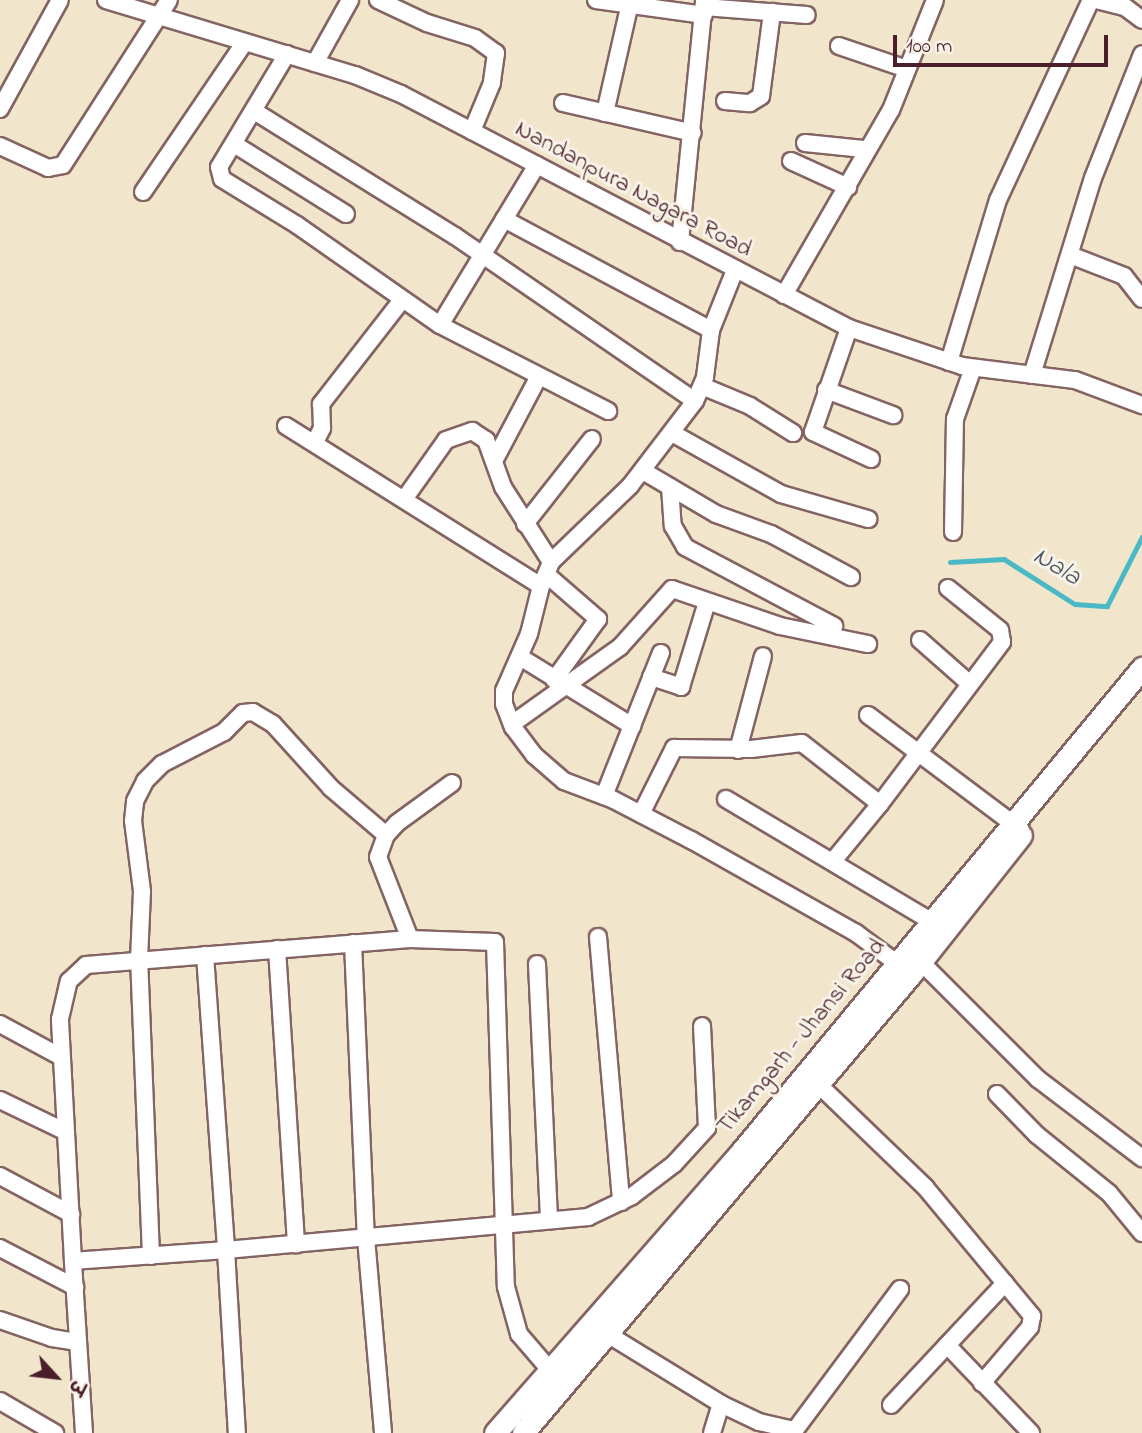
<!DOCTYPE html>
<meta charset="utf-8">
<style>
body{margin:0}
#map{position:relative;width:1142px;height:1433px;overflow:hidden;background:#f1e5cb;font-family:"Indie Flower","Playpen Sans Deva",sans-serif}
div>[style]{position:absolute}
.stream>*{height:4.5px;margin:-2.25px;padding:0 2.25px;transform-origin:2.25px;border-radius:2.25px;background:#4ab8c5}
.roads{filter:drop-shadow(2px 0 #846463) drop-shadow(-2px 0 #846463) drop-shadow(0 2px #846463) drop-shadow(0 -2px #846463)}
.minor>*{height:16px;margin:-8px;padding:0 8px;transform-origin:8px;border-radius:8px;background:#fff}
.tertiary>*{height:21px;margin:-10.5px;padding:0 10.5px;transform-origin:10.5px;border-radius:10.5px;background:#fff}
span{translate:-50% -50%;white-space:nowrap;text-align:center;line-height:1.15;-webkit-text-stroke:6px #f7f3e8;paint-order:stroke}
.street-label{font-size:24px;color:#4a1f2b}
.water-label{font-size:26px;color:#4a5561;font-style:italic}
.north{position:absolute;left:21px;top:1342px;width:70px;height:70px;-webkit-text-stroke:5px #f7f3e8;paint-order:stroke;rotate:117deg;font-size:19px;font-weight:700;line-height:28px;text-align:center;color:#4a1f2b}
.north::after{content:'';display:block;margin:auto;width:24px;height:32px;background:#4a1f2b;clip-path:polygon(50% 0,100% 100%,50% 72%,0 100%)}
.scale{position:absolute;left:893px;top:35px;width:215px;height:32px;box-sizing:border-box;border:4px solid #4a1f2b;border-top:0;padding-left:9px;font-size:21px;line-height:24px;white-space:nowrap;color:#4a1f2b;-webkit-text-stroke:5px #f7f3e8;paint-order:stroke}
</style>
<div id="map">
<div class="stream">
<div style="left:950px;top:562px;width:54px;rotate:-3.2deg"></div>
<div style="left:1004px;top:559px;width:84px;rotate:32.4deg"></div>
<div style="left:1075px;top:604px;width:32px;rotate:4deg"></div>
<div style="left:1107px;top:606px;width:77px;rotate:-63.1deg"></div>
</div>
<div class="roads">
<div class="minor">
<div style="left:106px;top:0;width:260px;rotate:16.8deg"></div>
<div style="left:355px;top:75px;width:50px;rotate:22.4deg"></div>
<div style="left:401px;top:94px;width:505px;rotate:27.58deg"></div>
<div style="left:849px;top:328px;width:119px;rotate:18.6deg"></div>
<div style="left:962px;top:366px;width:114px;rotate:7.1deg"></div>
<div style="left:1075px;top:380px;width:72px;rotate:20.5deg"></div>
<div style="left:378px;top:0;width:54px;rotate:25.1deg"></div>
<div style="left:427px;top:23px;width:50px;rotate:17.4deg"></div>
<div style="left:475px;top:38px;width:26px;rotate:36deg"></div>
<div style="left:496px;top:53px;width:30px;rotate:98deg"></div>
<div style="left:492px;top:83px;width:52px;rotate:112.6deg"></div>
<div style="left:596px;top:0;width:109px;rotate:7.9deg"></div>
<div style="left:1096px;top:0;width:30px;rotate:14deg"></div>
<div style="left:1125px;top:7px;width:21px;rotate:37deg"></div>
<div style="left:704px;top:7px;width:103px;rotate:4.4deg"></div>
<div style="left:839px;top:46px;width:72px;rotate:18.7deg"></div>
<div style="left:287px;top:54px;width:132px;rotate:121deg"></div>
<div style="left:219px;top:167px;width:12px;rotate:76deg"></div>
<div style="left:222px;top:179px;width:88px;rotate:31.5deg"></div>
<div style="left:297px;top:225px;width:174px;rotate:35deg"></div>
<div style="left:440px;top:325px;width:189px;rotate:27.1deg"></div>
<div style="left:315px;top:63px;width:72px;rotate:-60.9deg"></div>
<div style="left:725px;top:101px;width:25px;rotate:5deg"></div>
<div style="left:750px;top:103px;width:13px;rotate:-32deg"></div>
<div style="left:761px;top:96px;width:85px;rotate:-82.5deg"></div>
<div style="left:563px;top:103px;width:133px;rotate:13deg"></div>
<div style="left:0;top:109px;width:124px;rotate:-61.2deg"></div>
<div style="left:254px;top:111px;width:237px;rotate:31.9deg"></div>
<div style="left:455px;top:236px;width:291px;rotate:34.5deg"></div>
<div style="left:605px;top:113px;width:109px;rotate:-77.2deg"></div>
<div style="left:805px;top:143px;width:59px;rotate:5.8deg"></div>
<div style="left:234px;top:144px;width:132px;rotate:32deg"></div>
<div style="left:0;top:146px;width:53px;rotate:24.6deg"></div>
<div style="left:48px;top:168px;width:15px;rotate:-11deg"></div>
<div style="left:63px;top:165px;width:196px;rotate:-57.3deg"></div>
<div style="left:791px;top:161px;width:63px;rotate:24.5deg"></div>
<div style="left:143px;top:192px;width:181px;rotate:-55.8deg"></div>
<div style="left:504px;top:219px;width:235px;rotate:28.2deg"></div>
<div style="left:680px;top:242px;width:243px;rotate:-84.3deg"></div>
<div style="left:1070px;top:255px;width:58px;rotate:21.3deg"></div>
<div style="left:1124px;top:276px;width:29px;rotate:52deg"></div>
<div style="left:784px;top:295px;width:214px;rotate:-60deg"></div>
<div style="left:891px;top:110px;width:118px;rotate:-68.2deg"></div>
<div style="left:440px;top:325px;width:187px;rotate:-58.8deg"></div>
<div style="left:849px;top:328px;width:110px;rotate:109.1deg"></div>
<div style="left:813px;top:432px;width:64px;rotate:25deg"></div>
<div style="left:949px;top:362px;width:169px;rotate:-73.2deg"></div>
<div style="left:998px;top:200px;width:221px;rotate:-65.1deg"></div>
<div style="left:1032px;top:375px;width:206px;rotate:-72.8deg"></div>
<div style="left:1093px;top:178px;width:133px;rotate:-68.4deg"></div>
<div style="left:702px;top:386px;width:52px;rotate:22.6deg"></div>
<div style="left:750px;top:406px;width:51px;rotate:32.1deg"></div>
<div style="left:826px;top:390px;width:72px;rotate:20.5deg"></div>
<div style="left:286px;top:426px;width:301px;rotate:32.1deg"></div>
<div style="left:541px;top:586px;width:49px;rotate:104deg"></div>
<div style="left:529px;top:634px;width:62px;rotate:113.7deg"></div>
<div style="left:504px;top:691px;width:13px;rotate:90deg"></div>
<div style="left:504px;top:704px;width:25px;rotate:69deg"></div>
<div style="left:513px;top:727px;width:35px;rotate:53deg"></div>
<div style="left:534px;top:755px;width:40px;rotate:41deg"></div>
<div style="left:564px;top:781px;width:53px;rotate:20.8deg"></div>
<div style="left:614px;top:800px;width:87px;rotate:27.5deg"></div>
<div style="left:691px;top:840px;width:189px;rotate:29.4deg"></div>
<div style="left:856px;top:933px;width:62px;rotate:36.5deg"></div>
<div style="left:672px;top:433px;width:125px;rotate:29.2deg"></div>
<div style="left:781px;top:494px;width:91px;rotate:16deg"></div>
<div style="left:315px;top:442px;width:16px;rotate:-63deg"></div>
<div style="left:322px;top:428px;width:24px;rotate:-92deg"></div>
<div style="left:321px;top:404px;width:132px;rotate:-52.1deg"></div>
<div style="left:494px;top:461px;width:96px;rotate:-62.1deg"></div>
<div style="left:643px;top:471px;width:85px;rotate:30.5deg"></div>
<div style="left:716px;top:514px;width:59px;rotate:20deg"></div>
<div style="left:771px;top:534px;width:91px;rotate:28.3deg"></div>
<div style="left:670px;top:487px;width:39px;rotate:86deg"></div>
<div style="left:673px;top:526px;width:24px;rotate:60deg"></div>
<div style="left:685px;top:547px;width:169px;rotate:27.9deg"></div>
<div style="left:405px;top:498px;width:71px;rotate:-54.7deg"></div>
<div style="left:446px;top:440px;width:28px;rotate:-19deg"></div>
<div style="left:472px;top:431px;width:17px;rotate:33deg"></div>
<div style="left:486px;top:440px;width:50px;rotate:70.1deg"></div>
<div style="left:503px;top:487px;width:89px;rotate:57.4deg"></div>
<div style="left:525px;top:524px;width:108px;rotate:-51.8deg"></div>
<div style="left:953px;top:532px;width:113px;rotate:-89deg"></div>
<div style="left:955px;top:419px;width:54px;rotate:-70.6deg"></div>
<div style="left:546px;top:574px;width:69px;rotate:40.9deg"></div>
<div style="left:598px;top:619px;width:75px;rotate:125.8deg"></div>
<div style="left:541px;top:586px;width:26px;rotate:-67deg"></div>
<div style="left:551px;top:562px;width:110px;rotate:-43.9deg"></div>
<div style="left:630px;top:486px;width:107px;rotate:-52.6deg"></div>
<div style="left:695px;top:401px;width:26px;rotate:-67deg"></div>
<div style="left:705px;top:377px;width:47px;rotate:-82.7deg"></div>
<div style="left:711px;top:330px;width:65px;rotate:-68.2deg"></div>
<div style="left:920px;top:640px;width:65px;rotate:41.3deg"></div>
<div style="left:520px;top:657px;width:132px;rotate:31.6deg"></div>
<div style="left:651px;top:677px;width:32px;rotate:18deg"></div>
<div style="left:681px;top:687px;width:89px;rotate:-73deg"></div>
<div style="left:868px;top:715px;width:191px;rotate:36.9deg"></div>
<div style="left:512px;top:724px;width:133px;rotate:-35.5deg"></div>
<div style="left:620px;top:647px;width:78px;rotate:-48.1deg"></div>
<div style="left:672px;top:589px;width:114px;rotate:18.9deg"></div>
<div style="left:780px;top:626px;width:90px;rotate:11.6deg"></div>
<div style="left:738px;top:750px;width:97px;rotate:-75.1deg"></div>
<div style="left:604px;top:796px;width:154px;rotate:-68.3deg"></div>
<div style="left:726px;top:799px;width:239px;rotate:30.8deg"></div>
<div style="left:880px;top:804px;width:203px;rotate:-53deg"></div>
<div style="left:1002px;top:642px;width:12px;rotate:-99deg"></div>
<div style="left:1000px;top:630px;width:67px;rotate:-141.1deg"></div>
<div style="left:641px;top:814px;width:74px;rotate:-63.4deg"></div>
<div style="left:674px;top:748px;width:77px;rotate:0.7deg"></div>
<div style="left:751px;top:749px;width:51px;rotate:-6.7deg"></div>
<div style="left:802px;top:743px;width:99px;rotate:38deg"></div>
<div style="left:880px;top:804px;width:74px;rotate:129.5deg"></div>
<div style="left:598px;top:937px;width:266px;rotate:85deg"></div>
<div style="left:410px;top:939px;width:88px;rotate:-111.3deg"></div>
<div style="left:378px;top:857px;width:23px;rotate:-70deg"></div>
<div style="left:386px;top:835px;width:16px;rotate:-47deg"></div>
<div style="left:397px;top:823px;width:68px;rotate:-36deg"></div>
<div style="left:353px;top:943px;width:295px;rotate:87.5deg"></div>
<div style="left:366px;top:1238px;width:196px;rotate:85deg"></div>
<div style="left:277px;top:949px;width:296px;rotate:86.3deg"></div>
<div style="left:205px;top:955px;width:296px;rotate:85.9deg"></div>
<div style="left:226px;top:1250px;width:364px;rotate:-5.2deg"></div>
<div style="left:588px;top:1217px;width:49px;rotate:-25.5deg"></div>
<div style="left:632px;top:1196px;width:53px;rotate:-37.3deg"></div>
<div style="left:674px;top:1164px;width:49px;rotate:-47.5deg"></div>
<div style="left:707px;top:1128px;width:102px;rotate:-92.8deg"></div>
<div style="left:921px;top:962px;width:165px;rotate:45deg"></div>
<div style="left:1038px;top:1079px;width:131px;rotate:37.2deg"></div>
<div style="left:537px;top:964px;width:256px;rotate:87.3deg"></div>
<div style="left:0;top:1024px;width:69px;rotate:28.4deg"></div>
<div style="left:818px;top:1084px;width:149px;rotate:43.9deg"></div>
<div style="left:925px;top:1187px;width:168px;rotate:50.3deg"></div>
<div style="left:1032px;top:1316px;width:11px;rotate:100deg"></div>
<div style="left:1030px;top:1327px;width:74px;rotate:130.6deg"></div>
<div style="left:997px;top:1094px;width:57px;rotate:45.7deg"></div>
<div style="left:1037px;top:1135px;width:92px;rotate:38.9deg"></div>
<div style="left:1109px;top:1193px;width:52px;rotate:50.5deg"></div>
<div style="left:0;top:1100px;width:71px;rotate:25.8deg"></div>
<div style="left:0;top:1176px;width:81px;rotate:28.2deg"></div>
<div style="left:0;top:1248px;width:85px;rotate:27.5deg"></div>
<div style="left:151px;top:1256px;width:296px;rotate:-92.3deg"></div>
<div style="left:139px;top:960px;width:69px;rotate:-87.5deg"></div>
<div style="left:142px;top:891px;width:71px;rotate:-97.3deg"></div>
<div style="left:133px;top:821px;width:20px;rotate:-84deg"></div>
<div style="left:135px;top:801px;width:22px;rotate:-63deg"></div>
<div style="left:145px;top:781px;width:24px;rotate:-45deg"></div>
<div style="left:162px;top:764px;width:70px;rotate:-27.3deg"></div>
<div style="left:224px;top:732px;width:27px;rotate:-45deg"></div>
<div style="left:243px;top:713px;width:10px;rotate:-6deg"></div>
<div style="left:253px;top:712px;width:23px;rotate:31deg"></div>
<div style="left:273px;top:724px;width:86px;rotate:47.8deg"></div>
<div style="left:331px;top:788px;width:72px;rotate:40.5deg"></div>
<div style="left:73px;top:1261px;width:242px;rotate:-93.1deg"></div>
<div style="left:60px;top:1019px;width:39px;rotate:-77deg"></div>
<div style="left:69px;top:981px;width:23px;rotate:-43deg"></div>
<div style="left:86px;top:965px;width:325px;rotate:-4.6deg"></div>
<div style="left:410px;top:939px;width:85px;rotate:2deg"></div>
<div style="left:495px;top:942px;width:345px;rotate:88.2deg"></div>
<div style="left:506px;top:1287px;width:49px;rotate:74.5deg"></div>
<div style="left:519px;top:1334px;width:57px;rotate:49.3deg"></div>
<div style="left:0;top:1320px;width:55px;rotate:19.1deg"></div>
<div style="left:52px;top:1338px;width:26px;rotate:9deg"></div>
<div style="left:609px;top:1335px;width:132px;rotate:31.6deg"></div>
<div style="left:721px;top:1404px;width:42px;rotate:25.3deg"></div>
<div style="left:759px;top:1422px;width:37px;rotate:13deg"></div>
<div style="left:795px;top:1430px;width:176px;rotate:-53.3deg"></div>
<div style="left:947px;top:1345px;width:122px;rotate:46.3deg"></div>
<div style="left:0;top:1401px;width:64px;rotate:30.2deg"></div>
<div style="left:891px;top:1405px;width:167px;rotate:-46.9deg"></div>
<div style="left:84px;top:1433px;width:172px;rotate:-93.7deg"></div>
<div style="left:73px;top:1261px;width:153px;rotate:-4.1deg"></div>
<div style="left:226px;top:1250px;width:183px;rotate:86.6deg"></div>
<div style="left:712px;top:1433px;width:30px;rotate:-73deg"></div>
</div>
<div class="tertiary">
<div style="left:495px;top:1433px;width:373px;rotate:-48.8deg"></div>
<div style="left:741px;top:1152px;width:629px;rotate:-50.36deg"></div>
<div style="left:523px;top:1433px;width:601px;rotate:-49.79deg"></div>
<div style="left:911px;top:974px;width:177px;rotate:-51.6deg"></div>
</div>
</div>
<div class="street-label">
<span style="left:633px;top:190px;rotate:28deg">Nandanpura Nagara Road</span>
<span style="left:802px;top:1037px;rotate:-50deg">Tikamgarh - Jhansi Road</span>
</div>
<div class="water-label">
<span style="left:1056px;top:568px;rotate:31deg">Nala</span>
</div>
<div class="north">उ</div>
<div class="scale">100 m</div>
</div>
